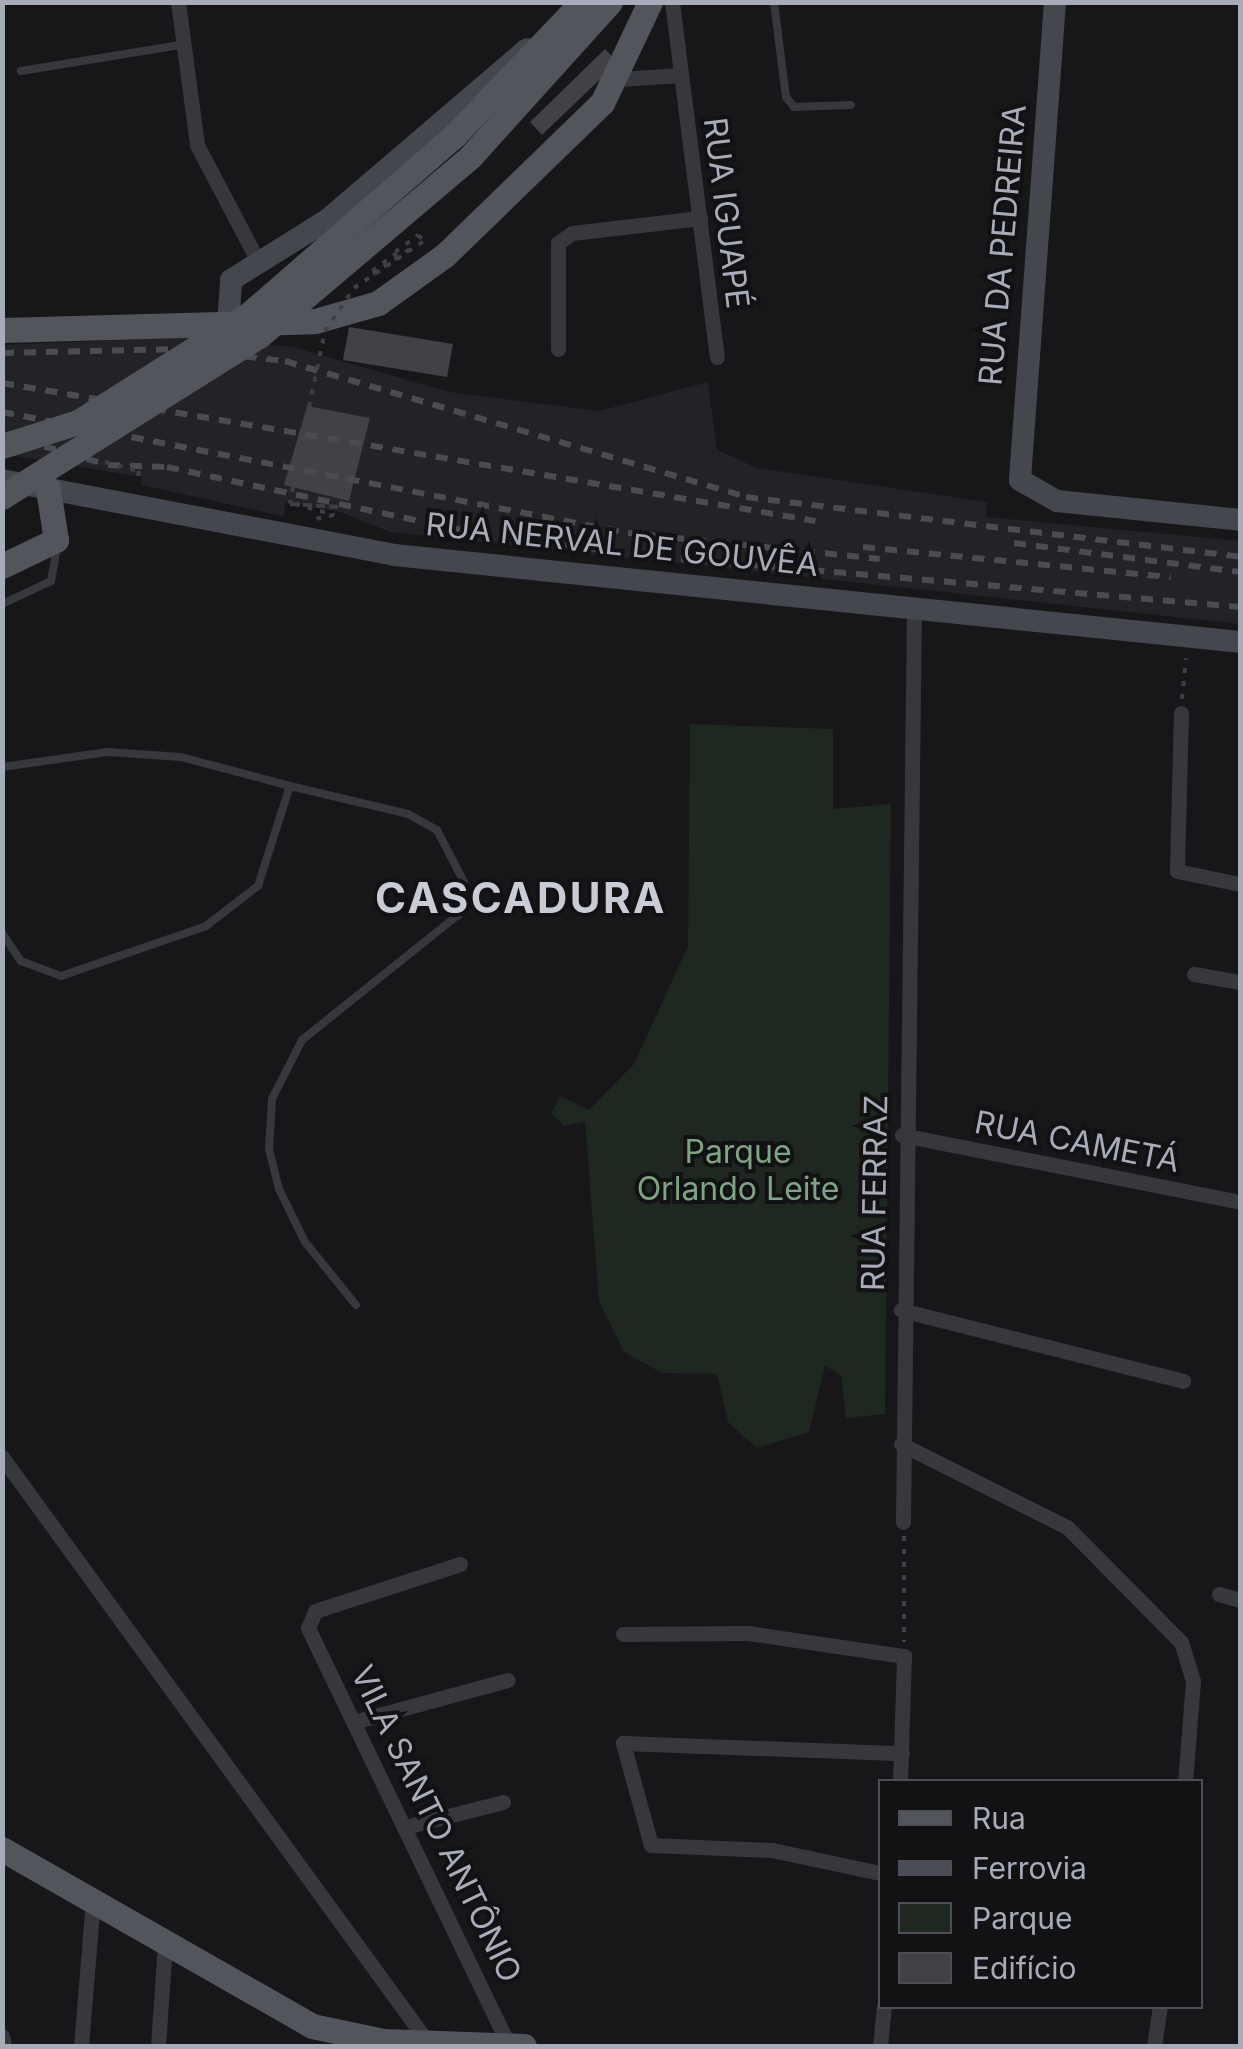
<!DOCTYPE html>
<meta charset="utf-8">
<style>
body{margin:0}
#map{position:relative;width:1243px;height:2049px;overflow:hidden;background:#171619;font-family:Inter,sans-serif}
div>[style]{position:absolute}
.built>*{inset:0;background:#232226}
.green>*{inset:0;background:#1e2720}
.building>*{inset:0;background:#414146}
.path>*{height:4px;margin-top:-2px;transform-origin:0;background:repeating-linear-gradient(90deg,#3d3f45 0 5px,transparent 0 13px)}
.service>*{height:8px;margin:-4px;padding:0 4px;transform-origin:4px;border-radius:4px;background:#37383e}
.minor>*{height:15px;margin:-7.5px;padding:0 7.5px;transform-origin:7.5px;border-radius:7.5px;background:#37383e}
.secondary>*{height:22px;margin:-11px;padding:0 11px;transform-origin:11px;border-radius:11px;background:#45474e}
.primary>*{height:25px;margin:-12.5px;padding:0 12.5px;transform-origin:12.5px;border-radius:12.5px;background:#53555d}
.rail>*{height:6px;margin-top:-3px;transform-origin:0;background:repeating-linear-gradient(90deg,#4a4c53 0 12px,transparent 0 22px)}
.path-bridge>*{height:4px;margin-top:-2px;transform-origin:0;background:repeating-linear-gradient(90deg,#3d3f45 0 5px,transparent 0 13px)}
.primary-bridge>*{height:25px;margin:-12.5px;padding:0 12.5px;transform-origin:12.5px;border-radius:12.5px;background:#53555d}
span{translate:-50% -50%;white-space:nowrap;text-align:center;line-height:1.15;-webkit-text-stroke:8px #121114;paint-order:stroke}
.street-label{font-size:32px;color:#a8acb9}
.park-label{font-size:32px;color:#7ea583}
.district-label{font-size:42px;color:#c9ccd5;font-weight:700;letter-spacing:2.5px}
.frame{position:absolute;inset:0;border:5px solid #a8acb9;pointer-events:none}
.legend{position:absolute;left:878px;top:1779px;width:325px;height:230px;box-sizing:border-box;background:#121114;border:2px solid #4e4f56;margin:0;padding:12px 18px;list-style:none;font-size:30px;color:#a8acb9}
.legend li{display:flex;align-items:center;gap:20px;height:50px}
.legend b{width:50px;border:2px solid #4e4f56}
</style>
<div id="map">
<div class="built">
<div style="clip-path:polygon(197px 337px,293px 347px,449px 392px,599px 411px,708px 382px,717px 450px,757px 468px,987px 502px,986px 517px,1240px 541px,1240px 624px,390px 532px,340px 512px,286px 502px,283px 516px,141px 485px,141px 477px,3px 454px,3px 345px)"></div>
</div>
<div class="green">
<div style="clip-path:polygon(690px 724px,833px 729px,833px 809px,891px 804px,885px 1414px,846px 1418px,841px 1375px,825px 1366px,809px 1432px,757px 1448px,728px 1422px,717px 1374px,662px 1373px,624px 1352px,599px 1301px,585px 1122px,564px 1126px,551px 1113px,561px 1096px,589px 1110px,634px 1064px,688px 946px)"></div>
</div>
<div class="building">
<div style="clip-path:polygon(605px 49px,618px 62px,542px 135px,530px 122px)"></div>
<div style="clip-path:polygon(349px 327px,453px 344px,447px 377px,343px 360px)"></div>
<div style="clip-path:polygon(307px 406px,370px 418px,349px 501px,284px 485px)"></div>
</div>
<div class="path">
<div style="left:395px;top:252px;width:29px;rotate:-36deg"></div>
<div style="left:418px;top:235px;width:8px;rotate:45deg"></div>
<div style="left:372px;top:271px;width:31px;rotate:-36deg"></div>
<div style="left:295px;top:504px;width:41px;rotate:15.8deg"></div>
<div style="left:334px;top:515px;width:19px;rotate:168deg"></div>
<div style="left:1182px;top:699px;width:41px;rotate:-84.4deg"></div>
<div style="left:904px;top:1536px;width:106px;rotate:90deg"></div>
</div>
<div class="service">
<div style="left:774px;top:2px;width:96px;rotate:82.8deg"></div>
<div style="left:786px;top:97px;width:13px;rotate:51deg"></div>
<div style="left:794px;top:107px;width:57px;rotate:-2deg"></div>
<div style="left:21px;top:71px;width:161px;rotate:-9.3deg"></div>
<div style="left:2px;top:604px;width:54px;rotate:-25.1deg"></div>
<div style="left:51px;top:581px;width:36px;rotate:-80deg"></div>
<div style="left:2px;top:767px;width:107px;rotate:-8.1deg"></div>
<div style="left:108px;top:752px;width:73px;rotate:3.9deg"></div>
<div style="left:181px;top:757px;width:113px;rotate:14.9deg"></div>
<div style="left:2px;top:933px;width:34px;rotate:56deg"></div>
<div style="left:21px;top:961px;width:43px;rotate:20.6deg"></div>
<div style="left:61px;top:976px;width:153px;rotate:-19deg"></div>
<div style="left:206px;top:926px;width:66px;rotate:-37.6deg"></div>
<div style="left:258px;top:886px;width:105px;rotate:-72.3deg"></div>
<div style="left:290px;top:786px;width:121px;rotate:13.3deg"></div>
<div style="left:408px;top:814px;width:33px;rotate:29deg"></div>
<div style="left:437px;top:830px;width:59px;rotate:62.6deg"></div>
<div style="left:464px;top:882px;width:34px;rotate:100deg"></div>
<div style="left:458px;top:915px;width:200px;rotate:141.3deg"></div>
<div style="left:302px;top:1040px;width:66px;rotate:117deg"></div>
<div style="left:272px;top:1099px;width:50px;rotate:93.4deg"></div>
<div style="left:269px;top:1149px;width:41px;rotate:76deg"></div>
<div style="left:279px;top:1189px;width:59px;rotate:63.9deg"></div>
<div style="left:305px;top:1242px;width:81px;rotate:51deg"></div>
</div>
<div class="minor">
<div style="left:178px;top:2px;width:144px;rotate:82.4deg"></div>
<div style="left:197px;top:145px;width:133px;rotate:62.3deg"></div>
<div style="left:672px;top:2px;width:358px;rotate:82.8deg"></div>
<div style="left:619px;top:79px;width:62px;rotate:-3.7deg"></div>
<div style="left:558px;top:349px;width:106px;rotate:-90deg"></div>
<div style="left:558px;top:243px;width:17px;rotate:-36deg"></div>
<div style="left:572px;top:233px;width:129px;rotate:-6.7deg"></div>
<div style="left:1181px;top:713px;width:158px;rotate:91.5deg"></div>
<div style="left:1177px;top:871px;width:64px;rotate:11.7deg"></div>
<div style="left:1194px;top:974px;width:47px;rotate:9.9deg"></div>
<div style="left:902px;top:1135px;width:345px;rotate:11.2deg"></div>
<div style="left:901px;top:1310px;width:291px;rotate:14.1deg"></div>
<div style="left:901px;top:1444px;width:186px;rotate:26.6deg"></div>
<div style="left:1067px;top:1527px;width:162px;rotate:45.3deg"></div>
<div style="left:1181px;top:1642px;width:41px;rotate:72.9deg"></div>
<div style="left:1193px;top:1681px;width:101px;rotate:94.5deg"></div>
<div style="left:2px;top:1457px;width:726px;rotate:53.97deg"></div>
<div style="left:903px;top:1522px;width:917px;rotate:-89.31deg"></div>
<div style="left:460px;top:1564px;width:152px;rotate:162deg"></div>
<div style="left:315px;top:1611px;width:18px;rotate:112deg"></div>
<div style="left:308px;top:1628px;width:464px;rotate:64.3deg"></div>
<div style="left:1219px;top:1594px;width:22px;rotate:16deg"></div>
<div style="left:623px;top:1634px;width:125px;rotate:-0.5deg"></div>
<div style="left:748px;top:1633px;width:158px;rotate:8.4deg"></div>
<div style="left:904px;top:1656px;width:126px;rotate:91.8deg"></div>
<div style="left:357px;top:1721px;width:156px;rotate:-15.2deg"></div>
<div style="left:409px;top:1826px;width:97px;rotate:-14.3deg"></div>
<div style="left:880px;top:1873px;width:110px;rotate:-168deg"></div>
<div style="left:772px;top:1850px;width:121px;rotate:-177.6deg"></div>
<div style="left:651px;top:1845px;width:106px;rotate:-105.4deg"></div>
<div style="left:623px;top:1743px;width:279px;rotate:2.1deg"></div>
<div style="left:2px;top:2036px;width:10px;rotate:79deg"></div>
<div style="left:81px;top:2046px;width:145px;rotate:-85.3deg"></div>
<div style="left:158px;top:2046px;width:103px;rotate:-86.1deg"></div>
<div style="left:880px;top:2046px;width:40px;rotate:-84.3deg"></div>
<div style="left:1154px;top:2046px;width:40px;rotate:-81.5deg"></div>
</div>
<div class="secondary">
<div style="left:1055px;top:2px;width:479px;rotate:94.2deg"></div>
<div style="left:1020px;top:480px;width:43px;rotate:29.6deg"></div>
<div style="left:1057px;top:501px;width:184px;rotate:5.9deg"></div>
<div style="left:239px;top:324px;width:16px;rotate:-128deg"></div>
<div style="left:229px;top:311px;width:31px;rotate:-86deg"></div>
<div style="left:231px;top:280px;width:113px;rotate:-32deg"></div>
<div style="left:327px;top:220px;width:263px;rotate:-40.5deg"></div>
<div style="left:2px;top:480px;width:399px;rotate:10.8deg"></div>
<div style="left:394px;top:555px;width:850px;rotate:5.87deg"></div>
</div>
<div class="primary">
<div style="left:455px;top:135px;width:184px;rotate:-46.3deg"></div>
<div style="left:471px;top:156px;width:207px;rotate:-47.9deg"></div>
<div style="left:2px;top:330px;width:313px;rotate:-1.6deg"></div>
<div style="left:315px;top:321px;width:66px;rotate:-15.9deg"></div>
<div style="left:378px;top:303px;width:82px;rotate:-35.6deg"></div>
<div style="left:445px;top:255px;width:219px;rotate:-44.1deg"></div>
<div style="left:602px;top:103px;width:112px;rotate:-64.6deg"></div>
<div style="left:2px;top:566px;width:60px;rotate:-25.7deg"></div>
<div style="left:56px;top:540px;width:52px;rotate:-98.9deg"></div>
<div style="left:2px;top:1849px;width:357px;rotate:29.7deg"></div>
<div style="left:312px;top:2026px;width:73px;rotate:11.9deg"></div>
<div style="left:383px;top:2041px;width:141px;rotate:2deg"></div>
</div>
<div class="rail">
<div style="left:2px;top:353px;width:177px;rotate:-1.3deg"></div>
<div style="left:179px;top:349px;width:107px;rotate:6.5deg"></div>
<div style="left:285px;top:361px;width:481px;rotate:16.4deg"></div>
<div style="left:746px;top:497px;width:498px;rotate:6.9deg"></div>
<div style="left:2px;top:383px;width:825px;rotate:9.63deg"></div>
<div style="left:2px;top:412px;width:638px;rotate:10.94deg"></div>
<div style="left:628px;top:533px;width:253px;rotate:5.9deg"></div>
<div style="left:2px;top:434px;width:110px;rotate:16.3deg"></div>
<div style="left:108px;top:465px;width:59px;rotate:1.9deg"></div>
<div style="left:167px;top:467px;width:296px;rotate:12.1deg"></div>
<div style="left:456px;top:529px;width:183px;rotate:8.2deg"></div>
<div style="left:637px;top:555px;width:605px;rotate:4.93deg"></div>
<div style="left:1014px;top:543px;width:228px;rotate:7.3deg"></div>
<div style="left:863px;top:547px;width:309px;rotate:5.6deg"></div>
</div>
<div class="path-bridge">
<div style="left:373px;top:274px;width:48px;rotate:-34deg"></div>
<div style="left:309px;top:407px;width:78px;rotate:-78.1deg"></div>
<div style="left:325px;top:331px;width:52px;rotate:-56deg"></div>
<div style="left:354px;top:288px;width:84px;rotate:-33.9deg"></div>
<div style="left:105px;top:462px;width:35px;rotate:15deg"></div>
<div style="left:139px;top:471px;width:10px;rotate:101deg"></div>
<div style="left:293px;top:487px;width:17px;rotate:100deg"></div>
<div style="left:290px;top:504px;width:48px;rotate:3.6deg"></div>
<div style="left:338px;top:507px;width:43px;rotate:-176deg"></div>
</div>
<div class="primary-bridge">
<div style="left:2px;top:446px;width:80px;rotate:-17.5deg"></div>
<div style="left:78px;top:422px;width:201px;rotate:-32.2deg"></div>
<div style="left:248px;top:315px;width:274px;rotate:-41deg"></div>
<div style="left:2px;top:497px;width:303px;rotate:-32.1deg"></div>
<div style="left:259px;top:336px;width:278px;rotate:-40.3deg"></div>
</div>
<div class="street-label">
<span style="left:726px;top:213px;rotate:83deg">RUA IGUAPÉ</span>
<span style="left:1003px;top:245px;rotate:-85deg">RUA DA PEDREIRA</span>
<span style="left:622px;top:545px;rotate:6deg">RUA NERVAL DE GOUVÊA</span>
<span style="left:1077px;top:1142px;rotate:11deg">RUA CAMETÁ</span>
<span style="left:875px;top:1193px;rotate:-89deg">RUA FERRAZ</span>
<span style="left:436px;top:1824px;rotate:64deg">VILA SANTO ANTÔNIO</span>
</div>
<div class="park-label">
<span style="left:738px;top:1171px">Parque<br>Orlando Leite</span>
</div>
<div class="district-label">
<span style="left:521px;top:898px">CASCADURA</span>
</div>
<div class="frame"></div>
<ul class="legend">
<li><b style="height:12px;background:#53555d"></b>Rua</li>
<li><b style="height:12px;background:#4a4c53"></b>Ferrovia</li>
<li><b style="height:28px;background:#1e2720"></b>Parque</li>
<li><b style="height:28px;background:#414146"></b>Edifício</li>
</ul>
</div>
